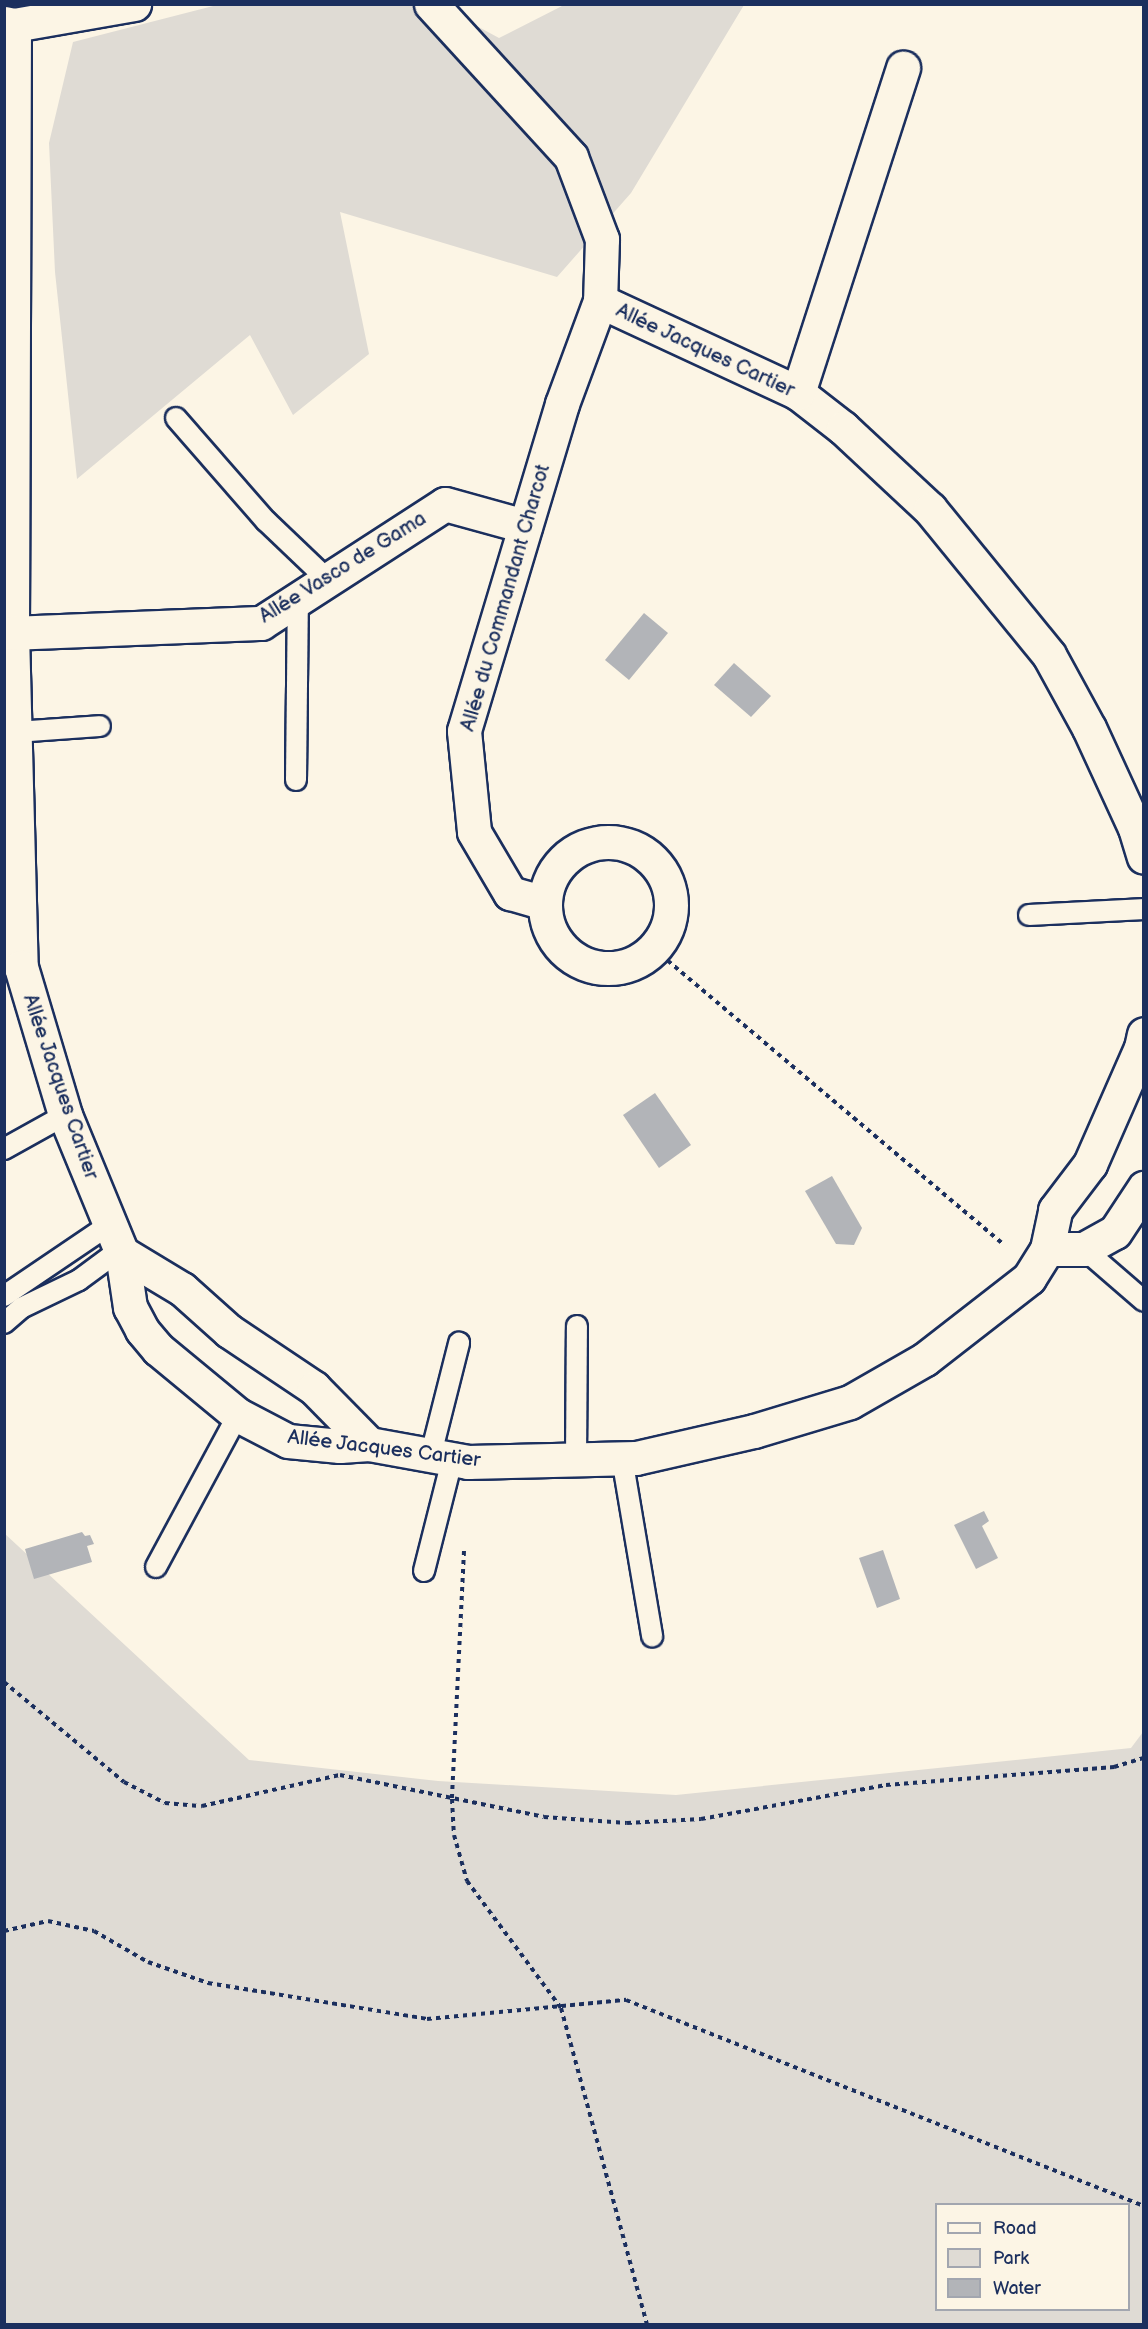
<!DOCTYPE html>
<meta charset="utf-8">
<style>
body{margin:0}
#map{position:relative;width:1148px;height:2329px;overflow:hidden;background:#fcf5e5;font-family:"Balsamiq Sans",sans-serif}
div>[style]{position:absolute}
.green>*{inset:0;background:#dfdbd4}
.water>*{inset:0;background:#b2b4b8}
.path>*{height:4px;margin-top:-2px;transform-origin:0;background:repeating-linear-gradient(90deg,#1b2f5e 0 4.5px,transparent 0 9px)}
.roads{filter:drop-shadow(2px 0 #1b2f5e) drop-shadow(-2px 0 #1b2f5e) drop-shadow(0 2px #1b2f5e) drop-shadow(0 -2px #1b2f5e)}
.lane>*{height:20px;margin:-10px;padding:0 10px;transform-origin:10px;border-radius:10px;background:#fcf5e5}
.street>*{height:33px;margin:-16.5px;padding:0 16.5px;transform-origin:16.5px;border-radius:16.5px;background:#fcf5e5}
.street>.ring{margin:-16.5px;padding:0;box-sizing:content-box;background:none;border:33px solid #fcf5e5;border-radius:50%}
span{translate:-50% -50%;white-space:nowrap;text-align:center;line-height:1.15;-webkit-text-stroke:4.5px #fcf5e5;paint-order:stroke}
.street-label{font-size:20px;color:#1b2f5e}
.frame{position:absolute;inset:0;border:6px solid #1b2f5e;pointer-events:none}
.legend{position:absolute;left:935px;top:2203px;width:195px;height:108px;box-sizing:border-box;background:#fcf5e5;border:2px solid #a2a6af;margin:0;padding:8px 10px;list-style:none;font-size:18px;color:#1b2f5e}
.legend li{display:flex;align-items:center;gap:12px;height:30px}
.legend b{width:30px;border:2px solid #a2a6af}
</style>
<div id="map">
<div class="green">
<div style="clip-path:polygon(217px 5px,438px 5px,499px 38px,564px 5px,744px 5px,631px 193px,557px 277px,340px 212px,369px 354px,293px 415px,250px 335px,77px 479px,55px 272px,49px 143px,73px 42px)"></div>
<div style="clip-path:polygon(evenodd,4px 1533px,249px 1760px,438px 1781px,676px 1795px,1131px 1748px,1143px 1732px,1143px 2324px,5px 2324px,4px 1533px,936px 2204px,1128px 2204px,1128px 2310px,936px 2310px,936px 2204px)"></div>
</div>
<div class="water">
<div style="clip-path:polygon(644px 613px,668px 633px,629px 680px,605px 660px)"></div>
<div style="clip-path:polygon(734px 663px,771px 696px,751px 717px,714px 685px)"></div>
<div style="clip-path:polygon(655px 1093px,691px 1145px,659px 1168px,623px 1115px)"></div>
<div style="clip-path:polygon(832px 1176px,862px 1228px,854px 1245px,836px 1244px,805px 1191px)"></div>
<div style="clip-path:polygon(984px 1511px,989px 1521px,982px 1526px,998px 1558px,976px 1569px,954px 1525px)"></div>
<div style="clip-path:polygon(82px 1532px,85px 1536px,90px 1535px,94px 1544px,87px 1546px,92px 1562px,34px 1579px,25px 1549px)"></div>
<div style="clip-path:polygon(883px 1550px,900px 1599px,877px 1608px,859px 1558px)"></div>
</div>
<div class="path">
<div style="left:654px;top:949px;width:458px;rotate:40.2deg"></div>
<div style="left:464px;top:1551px;width:248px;rotate:92.8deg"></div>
<div style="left:452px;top:1799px;width:36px;rotate:87deg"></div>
<div style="left:454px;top:1835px;width:48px;rotate:74.2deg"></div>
<div style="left:467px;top:1881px;width:158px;rotate:53.5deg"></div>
<div style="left:561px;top:2008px;width:327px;rotate:74.8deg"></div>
<div style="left:4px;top:1682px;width:156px;rotate:39.8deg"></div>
<div style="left:124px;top:1782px;width:46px;rotate:27.1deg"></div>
<div style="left:165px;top:1803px;width:37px;rotate:5deg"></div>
<div style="left:202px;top:1806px;width:141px;rotate:-12.7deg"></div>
<div style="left:340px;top:1775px;width:208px;rotate:11.6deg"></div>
<div style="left:544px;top:1817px;width:83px;rotate:4.1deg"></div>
<div style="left:627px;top:1823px;width:74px;rotate:-3.1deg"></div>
<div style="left:701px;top:1819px;width:188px;rotate:-10.4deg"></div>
<div style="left:886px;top:1785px;width:229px;rotate:-4.5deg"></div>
<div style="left:1114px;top:1767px;width:31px;rotate:-17deg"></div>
<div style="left:4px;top:1931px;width:45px;rotate:-12.8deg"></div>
<div style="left:48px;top:1921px;width:47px;rotate:12.3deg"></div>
<div style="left:94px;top:1931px;width:62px;rotate:29.9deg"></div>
<div style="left:148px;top:1962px;width:64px;rotate:19.3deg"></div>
<div style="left:208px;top:1983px;width:222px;rotate:9.3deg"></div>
<div style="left:427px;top:2019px;width:200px;rotate:-5.5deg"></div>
<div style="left:626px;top:2000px;width:557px;rotate:21.69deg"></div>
</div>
<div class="roads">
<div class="lane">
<div style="left:176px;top:418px;width:137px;rotate:48.9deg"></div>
<div style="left:266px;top:521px;width:86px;rotate:43.6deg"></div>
<div style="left:15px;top:732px;width:85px;rotate:-4deg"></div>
<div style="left:296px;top:780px;width:181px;rotate:-89.4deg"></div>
<div style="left:1029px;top:915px;width:115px;rotate:-3deg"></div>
<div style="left:4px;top:1149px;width:70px;rotate:-29.1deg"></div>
<div style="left:1084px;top:1249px;width:79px;rotate:40.9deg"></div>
<div style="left:4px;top:1296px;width:127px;rotate:-34.1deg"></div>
<div style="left:4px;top:1323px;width:23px;rotate:-41deg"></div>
<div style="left:21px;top:1308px;width:64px;rotate:-25.8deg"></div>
<div style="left:79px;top:1280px;width:52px;rotate:-36.4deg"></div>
<div style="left:430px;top:1458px;width:119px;rotate:-75.8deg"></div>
<div style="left:622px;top:1458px;width:181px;rotate:80.4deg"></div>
<div style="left:576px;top:1460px;width:134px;rotate:-89.6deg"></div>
<div style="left:156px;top:1567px;width:173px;rotate:-61.7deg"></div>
<div style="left:424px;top:1571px;width:114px;rotate:-75.8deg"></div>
</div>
<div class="street">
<div style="left:431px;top:4px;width:207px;rotate:47.5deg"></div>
<div style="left:571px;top:157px;width:88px;rotate:69.3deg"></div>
<div style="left:602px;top:239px;width:62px;rotate:91.8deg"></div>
<div style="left:600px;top:301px;width:110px;rotate:110.3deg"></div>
<div style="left:562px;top:404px;width:341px;rotate:106.7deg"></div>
<div style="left:464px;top:731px;width:101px;rotate:84.3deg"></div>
<div style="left:474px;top:832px;width:71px;rotate:59.5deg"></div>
<div style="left:510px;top:893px;width:36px;rotate:16deg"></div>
<div style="left:4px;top:23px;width:10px;rotate:11deg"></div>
<div style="left:14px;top:25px;width:122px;rotate:-9.9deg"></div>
<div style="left:14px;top:25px;width:608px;rotate:90.19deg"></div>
<div style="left:12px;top:633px;width:334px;rotate:88.5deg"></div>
<div style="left:21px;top:967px;width:154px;rotate:73.4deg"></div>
<div style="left:65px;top:1115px;width:149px;rotate:67.6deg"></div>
<div style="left:122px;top:1253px;width:55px;rotate:81.6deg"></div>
<div style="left:130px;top:1307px;width:26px;rotate:62deg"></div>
<div style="left:142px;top:1330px;width:25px;rotate:50deg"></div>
<div style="left:158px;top:1349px;width:104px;rotate:39.5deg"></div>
<div style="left:238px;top:1415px;width:56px;rotate:27.5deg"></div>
<div style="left:288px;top:1441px;width:52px;rotate:5.5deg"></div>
<div style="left:340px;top:1446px;width:29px;rotate:-4deg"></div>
<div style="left:369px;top:1444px;width:101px;rotate:10.3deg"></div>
<div style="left:468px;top:1462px;width:168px;rotate:-1.4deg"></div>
<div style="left:636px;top:1458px;width:121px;rotate:-12.9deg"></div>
<div style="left:754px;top:1431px;width:100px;rotate:-16.8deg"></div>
<div style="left:850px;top:1402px;width:86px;rotate:-29.8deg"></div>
<div style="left:925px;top:1359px;width:132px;rotate:-37.9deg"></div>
<div style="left:1029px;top:1278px;width:34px;rotate:-58deg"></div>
<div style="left:1047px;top:1249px;width:40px;rotate:-78deg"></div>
<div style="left:1055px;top:1210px;width:58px;rotate:-52.7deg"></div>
<div style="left:1090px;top:1164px;width:127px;rotate:-66.3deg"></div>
<div style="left:1141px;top:1048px;width:14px;rotate:-78deg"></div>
<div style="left:600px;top:301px;width:218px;rotate:24.9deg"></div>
<div style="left:798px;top:393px;width:57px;rotate:37.9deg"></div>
<div style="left:843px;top:428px;width:119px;rotate:43deg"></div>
<div style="left:930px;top:509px;width:188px;rotate:50.8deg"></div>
<div style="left:1049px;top:655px;width:83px;rotate:61.3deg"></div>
<div style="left:1089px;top:728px;width:110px;rotate:65.3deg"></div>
<div style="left:1135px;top:828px;width:30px;rotate:73deg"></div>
<div style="left:798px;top:393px;width:342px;rotate:-72.1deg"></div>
<div style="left:12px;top:633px;width:249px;rotate:-2.3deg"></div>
<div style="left:261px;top:623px;width:219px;rotate:-32.9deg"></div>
<div style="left:445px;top:504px;width:83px;rotate:15.4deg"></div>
<div class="ring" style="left:545px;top:842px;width:93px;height:93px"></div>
<div style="left:1047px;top:1249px;width:37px"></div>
<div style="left:1084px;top:1249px;width:35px;rotate:-29deg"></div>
<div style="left:1115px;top:1232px;width:53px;rotate:-56.6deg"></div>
<div style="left:122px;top:1253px;width:70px;rotate:31deg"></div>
<div style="left:182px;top:1289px;width:63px;rotate:41.8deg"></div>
<div style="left:229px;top:1331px;width:102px;rotate:33.8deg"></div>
<div style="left:314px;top:1388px;width:78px;rotate:45.5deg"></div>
</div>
</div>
<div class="street-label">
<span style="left:705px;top:351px;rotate:25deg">Allée Jacques Cartier</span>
<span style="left:343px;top:568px;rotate:-32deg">Allée Vasco de Gama</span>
<span style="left:506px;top:598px;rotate:-74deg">Allée du Commandant Charcot</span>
<span style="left:60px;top:1087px;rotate:71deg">Allée Jacques Cartier</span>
<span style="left:384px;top:1449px;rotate:7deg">Allée Jacques Cartier</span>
</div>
<div class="frame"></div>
<ul class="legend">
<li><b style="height:8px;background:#fcf5e5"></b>Road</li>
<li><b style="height:16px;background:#dfdbd4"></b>Park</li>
<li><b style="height:16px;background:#b2b4b8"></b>Water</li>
</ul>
</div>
